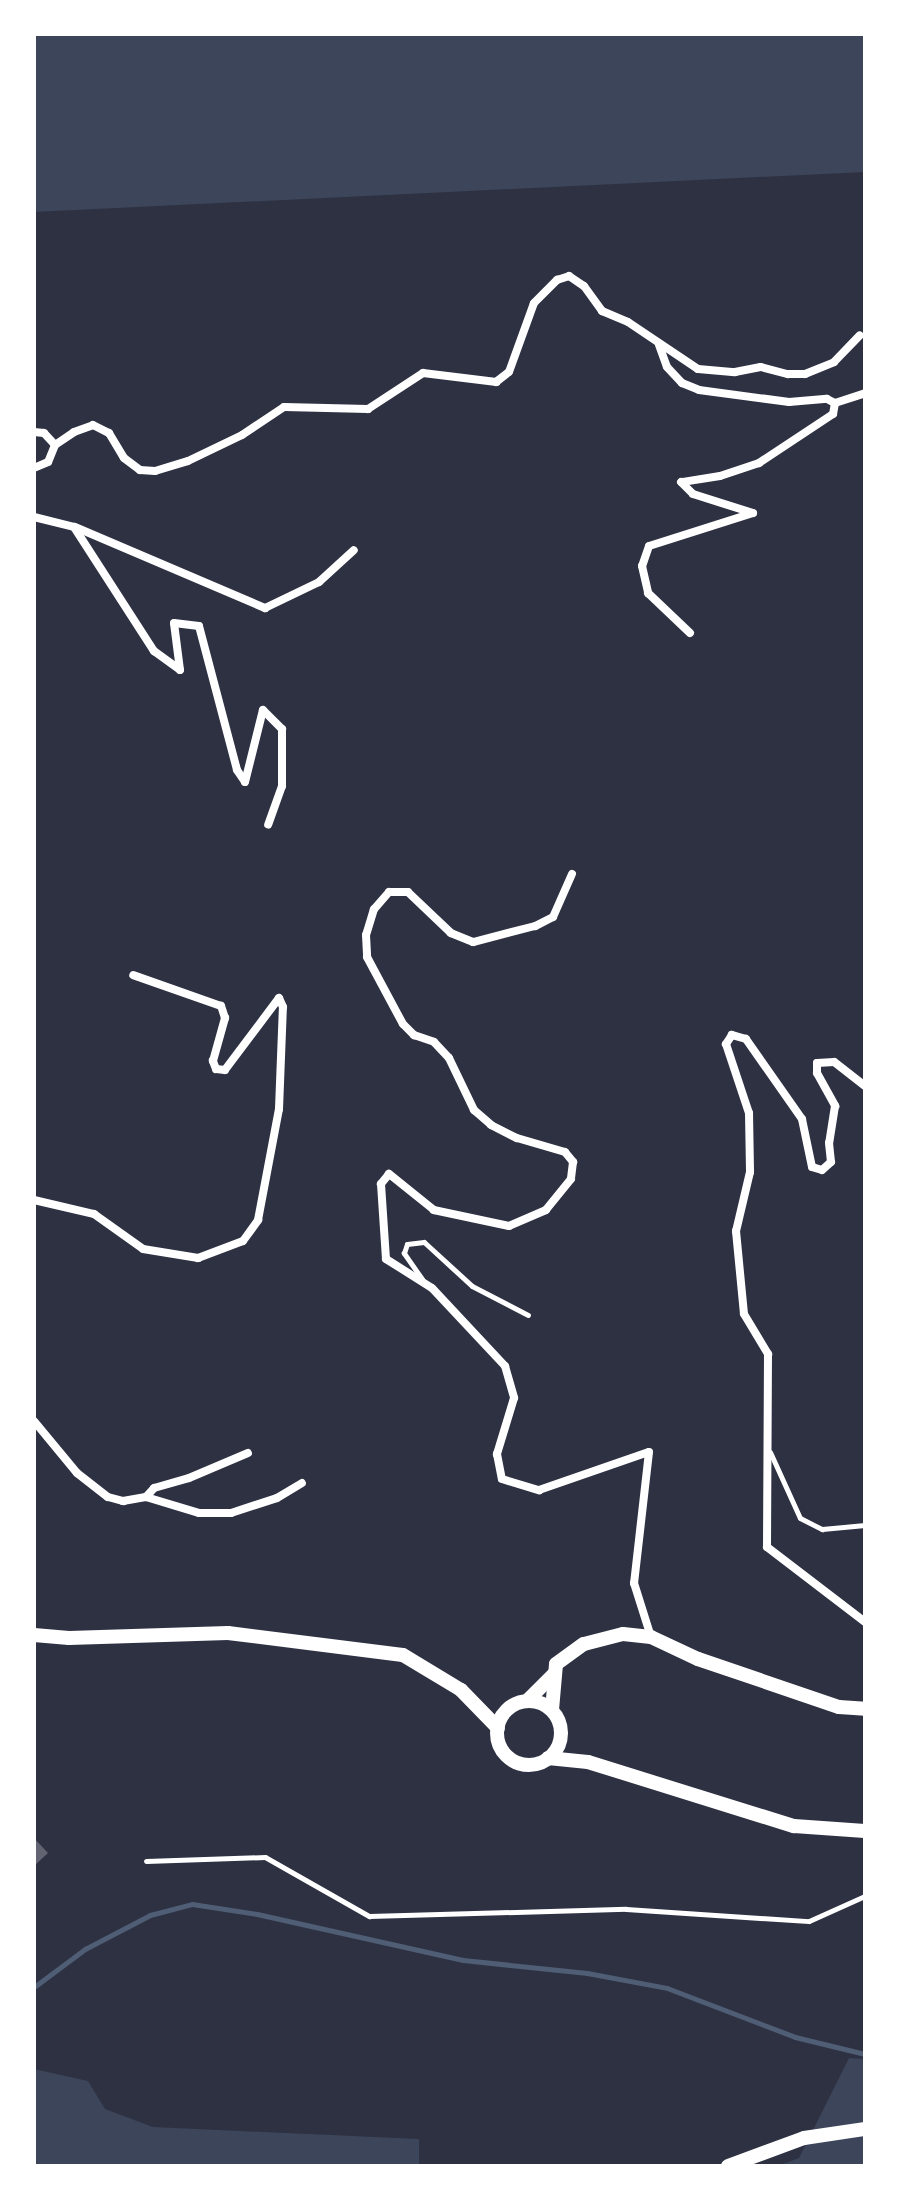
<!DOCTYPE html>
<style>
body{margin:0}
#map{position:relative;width:899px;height:2200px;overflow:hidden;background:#2d3142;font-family:"IBM Plex Sans",sans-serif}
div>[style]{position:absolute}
.green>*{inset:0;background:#3c4559}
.stream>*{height:5px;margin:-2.5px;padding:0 2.5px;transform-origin:2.5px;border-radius:2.5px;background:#4f5d75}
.building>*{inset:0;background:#626471}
.service>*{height:5px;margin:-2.5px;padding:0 2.5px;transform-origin:2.5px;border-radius:2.5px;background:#fff}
.minor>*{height:8px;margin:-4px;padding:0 4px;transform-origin:4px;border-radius:4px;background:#fff}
.primary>*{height:14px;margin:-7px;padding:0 7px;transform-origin:7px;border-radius:7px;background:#fff}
.primary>.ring{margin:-7px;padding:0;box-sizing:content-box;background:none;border:14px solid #fff;border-radius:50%}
span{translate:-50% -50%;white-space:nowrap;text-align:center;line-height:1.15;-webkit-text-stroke:8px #fff;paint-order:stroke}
.frame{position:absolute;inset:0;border:36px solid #fff;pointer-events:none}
</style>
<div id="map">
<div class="green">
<div style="clip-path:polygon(34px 34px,865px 34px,865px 172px,34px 212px)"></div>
<div style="clip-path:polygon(849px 2058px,865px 2059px,865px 2166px,778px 2166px,799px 2158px)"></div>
<div style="clip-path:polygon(34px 2069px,88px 2081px,105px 2109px,153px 2127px,419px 2139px,419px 2166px,34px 2166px)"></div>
</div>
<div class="stream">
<div style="left:34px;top:1987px;width:64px;rotate:-36.7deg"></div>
<div style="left:85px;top:1949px;width:73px;rotate:-27.6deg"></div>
<div style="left:150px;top:1915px;width:43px;rotate:-14.7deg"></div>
<div style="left:192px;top:1904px;width:66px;rotate:8.7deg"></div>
<div style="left:257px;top:1914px;width:211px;rotate:12.6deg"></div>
<div style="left:463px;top:1960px;width:125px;rotate:6deg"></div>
<div style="left:587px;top:1973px;width:81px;rotate:10.6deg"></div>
<div style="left:667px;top:1988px;width:137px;rotate:20.9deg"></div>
<div style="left:795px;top:2037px;width:72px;rotate:13.7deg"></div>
</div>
<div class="building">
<div style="clip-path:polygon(34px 1838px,48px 1853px,34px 1866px)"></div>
</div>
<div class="service">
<div style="left:422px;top:1279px;width:32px;rotate:-125deg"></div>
<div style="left:404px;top:1253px;width:9px;rotate:-72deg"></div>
<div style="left:407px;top:1244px;width:17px;rotate:-7deg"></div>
<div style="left:424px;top:1242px;width:65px;rotate:42.5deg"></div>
<div style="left:472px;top:1286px;width:63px;rotate:27.4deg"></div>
<div style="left:770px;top:1452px;width:72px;rotate:65.6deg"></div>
<div style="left:800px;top:1518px;width:25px;rotate:27deg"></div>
<div style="left:822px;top:1529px;width:43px;rotate:-5.3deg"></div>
<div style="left:146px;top:1861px;width:119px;rotate:-1.9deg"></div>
<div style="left:265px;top:1857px;width:120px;rotate:29.6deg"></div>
<div style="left:369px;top:1916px;width:257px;rotate:-1.6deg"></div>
<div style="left:626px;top:1909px;width:183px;rotate:3.8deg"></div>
<div style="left:809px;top:1921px;width:61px;rotate:-24.1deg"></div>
</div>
<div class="minor">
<div style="left:659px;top:345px;width:23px;rotate:70deg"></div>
<div style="left:667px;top:367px;width:22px;rotate:47deg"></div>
<div style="left:682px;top:383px;width:18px;rotate:22deg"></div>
<div style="left:699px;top:390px;width:91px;rotate:7.6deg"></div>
<div style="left:789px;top:402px;width:38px;rotate:-5deg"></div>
<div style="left:827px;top:399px;width:9px;rotate:27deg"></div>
<div style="left:835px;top:403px;width:11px;rotate:100deg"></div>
<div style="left:833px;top:414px;width:89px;rotate:146.5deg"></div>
<div style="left:759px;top:463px;width:41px;rotate:161.6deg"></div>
<div style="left:720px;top:476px;width:39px;rotate:171deg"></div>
<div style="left:681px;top:482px;width:17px;rotate:45deg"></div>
<div style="left:693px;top:494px;width:63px;rotate:17.6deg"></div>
<div style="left:753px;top:513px;width:109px;rotate:162.4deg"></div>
<div style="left:649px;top:546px;width:21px;rotate:109deg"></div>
<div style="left:642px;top:566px;width:28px;rotate:77deg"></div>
<div style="left:648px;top:593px;width:58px;rotate:43.6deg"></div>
<div style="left:835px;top:403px;width:32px;rotate:-18deg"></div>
<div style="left:34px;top:432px;width:10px;rotate:6deg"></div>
<div style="left:44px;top:433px;width:16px;rotate:47deg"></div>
<div style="left:55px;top:445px;width:18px;rotate:112deg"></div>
<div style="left:48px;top:462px;width:15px;rotate:157deg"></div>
<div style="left:55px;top:445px;width:23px;rotate:-34deg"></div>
<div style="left:74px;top:432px;width:20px;rotate:-20deg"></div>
<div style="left:93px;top:425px;width:18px;rotate:27deg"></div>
<div style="left:109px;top:433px;width:29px;rotate:59deg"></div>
<div style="left:124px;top:458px;width:20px;rotate:37deg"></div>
<div style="left:140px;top:470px;width:15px;rotate:4deg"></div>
<div style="left:155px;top:471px;width:34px;rotate:-17deg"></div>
<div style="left:188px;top:461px;width:60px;rotate:-25.7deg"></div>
<div style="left:242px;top:435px;width:50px;rotate:-33.7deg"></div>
<div style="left:284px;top:407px;width:84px;rotate:1.4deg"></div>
<div style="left:368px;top:409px;width:66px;rotate:-33.2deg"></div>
<div style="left:423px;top:373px;width:74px;rotate:7deg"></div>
<div style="left:496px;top:382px;width:16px;rotate:-38deg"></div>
<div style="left:509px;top:372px;width:73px;rotate:-70.1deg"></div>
<div style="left:534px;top:303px;width:33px;rotate:-45deg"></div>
<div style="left:557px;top:280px;width:13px;rotate:-18deg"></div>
<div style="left:569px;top:276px;width:18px;rotate:34deg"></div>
<div style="left:584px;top:286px;width:31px;rotate:54deg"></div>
<div style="left:602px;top:311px;width:28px;rotate:23deg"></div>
<div style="left:628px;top:322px;width:84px;rotate:33.9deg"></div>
<div style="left:698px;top:369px;width:37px;rotate:5deg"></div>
<div style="left:735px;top:372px;width:26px;rotate:-11deg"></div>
<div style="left:761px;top:367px;width:28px;rotate:15deg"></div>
<div style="left:788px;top:374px;width:17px"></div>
<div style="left:805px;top:374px;width:31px;rotate:-22deg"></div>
<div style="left:834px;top:362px;width:37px;rotate:-46deg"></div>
<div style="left:34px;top:517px;width:41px;rotate:14deg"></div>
<div style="left:74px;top:527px;width:148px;rotate:57.2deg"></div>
<div style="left:154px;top:651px;width:32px;rotate:36deg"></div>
<div style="left:180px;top:670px;width:47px;rotate:-97.3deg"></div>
<div style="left:174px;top:623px;width:25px;rotate:7deg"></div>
<div style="left:199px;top:626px;width:149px;rotate:75.2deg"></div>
<div style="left:237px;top:770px;width:14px;rotate:56deg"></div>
<div style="left:245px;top:782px;width:74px;rotate:-76deg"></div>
<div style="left:263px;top:710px;width:27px;rotate:45deg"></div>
<div style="left:282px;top:729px;width:57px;rotate:90deg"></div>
<div style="left:282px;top:786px;width:41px;rotate:109.7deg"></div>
<div style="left:75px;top:527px;width:207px;rotate:23.1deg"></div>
<div style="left:265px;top:608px;width:60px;rotate:-25.7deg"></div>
<div style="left:319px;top:582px;width:47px;rotate:-42.4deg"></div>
<div style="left:572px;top:874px;width:47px;rotate:113.8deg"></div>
<div style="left:553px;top:917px;width:20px;rotate:153deg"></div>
<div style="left:535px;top:926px;width:64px;rotate:165.5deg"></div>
<div style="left:473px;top:942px;width:24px;rotate:-158deg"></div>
<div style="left:451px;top:933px;width:59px;rotate:-136.4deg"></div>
<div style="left:408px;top:892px;width:19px;rotate:180deg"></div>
<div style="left:389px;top:892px;width:23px;rotate:131deg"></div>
<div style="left:374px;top:909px;width:27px;rotate:107deg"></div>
<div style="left:366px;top:935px;width:22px;rotate:87deg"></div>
<div style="left:367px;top:957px;width:76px;rotate:61.8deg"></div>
<div style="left:403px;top:1024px;width:16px;rotate:45deg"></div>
<div style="left:414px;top:1035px;width:21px;rotate:19deg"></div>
<div style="left:434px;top:1042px;width:22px;rotate:47deg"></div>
<div style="left:449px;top:1058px;width:58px;rotate:64.3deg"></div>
<div style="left:474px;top:1110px;width:23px;rotate:41deg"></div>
<div style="left:491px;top:1125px;width:29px;rotate:27deg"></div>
<div style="left:517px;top:1138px;width:50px;rotate:16.3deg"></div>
<div style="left:565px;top:1152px;width:13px;rotate:51deg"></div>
<div style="left:573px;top:1162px;width:17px;rotate:97deg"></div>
<div style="left:571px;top:1179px;width:40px;rotate:129deg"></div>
<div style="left:546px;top:1210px;width:40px;rotate:156.6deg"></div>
<div style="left:509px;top:1226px;width:77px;rotate:-168deg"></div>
<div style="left:434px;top:1210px;width:58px;rotate:-141.3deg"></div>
<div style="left:389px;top:1174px;width:13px;rotate:129deg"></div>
<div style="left:381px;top:1184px;width:75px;rotate:86.2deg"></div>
<div style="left:386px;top:1259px;width:54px;rotate:32.2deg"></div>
<div style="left:432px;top:1288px;width:107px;rotate:46.9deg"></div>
<div style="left:505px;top:1366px;width:33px;rotate:74deg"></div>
<div style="left:514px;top:1398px;width:59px;rotate:106.9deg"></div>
<div style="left:497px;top:1454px;width:25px;rotate:79deg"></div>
<div style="left:502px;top:1479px;width:39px;rotate:17deg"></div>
<div style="left:539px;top:1490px;width:116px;rotate:-19.1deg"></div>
<div style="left:649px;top:1452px;width:132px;rotate:96.5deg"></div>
<div style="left:634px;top:1583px;width:57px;rotate:72.5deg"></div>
<div style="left:865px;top:1086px;width:39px;rotate:-142deg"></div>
<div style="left:834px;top:1062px;width:17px;rotate:177deg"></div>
<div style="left:817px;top:1063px;width:10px;rotate:90deg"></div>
<div style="left:817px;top:1073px;width:38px;rotate:61deg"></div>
<div style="left:835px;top:1106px;width:37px;rotate:99deg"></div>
<div style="left:829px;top:1143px;width:19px;rotate:84deg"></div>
<div style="left:831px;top:1162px;width:12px;rotate:138deg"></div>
<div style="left:822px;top:1170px;width:10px;rotate:-163deg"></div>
<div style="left:812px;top:1167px;width:49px;rotate:-101.8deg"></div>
<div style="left:802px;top:1119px;width:98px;rotate:-125deg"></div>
<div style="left:746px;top:1039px;width:15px;rotate:-164deg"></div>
<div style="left:732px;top:1035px;width:11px;rotate:124deg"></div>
<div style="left:726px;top:1044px;width:73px;rotate:71.6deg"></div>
<div style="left:749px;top:1113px;width:59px;rotate:89deg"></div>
<div style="left:750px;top:1172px;width:61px;rotate:103.3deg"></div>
<div style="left:736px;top:1231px;width:83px;rotate:84.5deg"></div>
<div style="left:744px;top:1314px;width:47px;rotate:59deg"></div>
<div style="left:768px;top:1354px;width:193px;rotate:90.3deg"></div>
<div style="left:767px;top:1547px;width:123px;rotate:37.4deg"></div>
<div style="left:34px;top:1200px;width:62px;rotate:13.1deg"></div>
<div style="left:94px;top:1214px;width:60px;rotate:35.5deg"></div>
<div style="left:143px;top:1249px;width:56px;rotate:9.3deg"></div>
<div style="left:198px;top:1258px;width:48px;rotate:-20.7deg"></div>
<div style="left:243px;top:1241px;width:26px;rotate:-54deg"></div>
<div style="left:258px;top:1220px;width:113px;rotate:-79.3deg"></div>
<div style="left:279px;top:1109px;width:102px;rotate:-87.8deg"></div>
<div style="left:283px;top:1007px;width:10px;rotate:-114deg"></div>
<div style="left:279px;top:998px;width:90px;rotate:126.9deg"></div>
<div style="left:225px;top:1070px;width:9px;rotate:-174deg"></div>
<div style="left:216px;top:1069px;width:9px;rotate:-111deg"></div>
<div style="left:213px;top:1061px;width:45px;rotate:-74.4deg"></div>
<div style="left:225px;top:1018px;width:13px;rotate:-108deg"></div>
<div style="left:221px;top:1006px;width:93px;rotate:-160.6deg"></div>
<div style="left:34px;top:1421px;width:67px;rotate:50.4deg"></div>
<div style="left:77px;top:1473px;width:39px;rotate:38deg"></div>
<div style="left:108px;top:1497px;width:16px;rotate:15deg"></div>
<div style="left:123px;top:1501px;width:23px;rotate:-10deg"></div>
<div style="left:146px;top:1497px;width:55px;rotate:16.8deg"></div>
<div style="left:199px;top:1513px;width:32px"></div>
<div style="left:231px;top:1513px;width:48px;rotate:-18.1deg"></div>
<div style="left:277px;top:1498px;width:29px;rotate:-31deg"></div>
<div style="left:146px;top:1497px;width:12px;rotate:-48deg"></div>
<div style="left:154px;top:1488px;width:36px;rotate:-16deg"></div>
<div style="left:189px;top:1478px;width:64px;rotate:-23deg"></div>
</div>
<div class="primary">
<div style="left:34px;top:1635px;width:35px;rotate:5deg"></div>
<div style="left:69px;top:1638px;width:159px;rotate:-1.8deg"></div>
<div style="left:228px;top:1633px;width:176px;rotate:7.2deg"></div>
<div style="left:403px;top:1655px;width:68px;rotate:31.1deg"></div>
<div style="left:461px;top:1690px;width:53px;rotate:45.8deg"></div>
<div style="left:527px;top:1701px;width:38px;rotate:-45deg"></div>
<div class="ring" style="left:497px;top:1701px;width:50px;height:50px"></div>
<div style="left:552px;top:1710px;width:46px;rotate:-85deg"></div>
<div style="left:556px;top:1664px;width:34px;rotate:-36deg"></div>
<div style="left:584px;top:1644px;width:40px;rotate:-14.4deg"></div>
<div style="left:623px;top:1634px;width:28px;rotate:6deg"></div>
<div style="left:651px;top:1637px;width:52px;rotate:25.1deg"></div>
<div style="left:698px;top:1659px;width:149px;rotate:18.8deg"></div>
<div style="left:839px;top:1707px;width:26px;rotate:4deg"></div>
<div style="left:548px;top:1758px;width:40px;rotate:5.7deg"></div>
<div style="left:588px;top:1762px;width:216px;rotate:17.3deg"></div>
<div style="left:794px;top:1826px;width:71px;rotate:4deg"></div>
<div style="left:728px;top:2166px;width:81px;rotate:-20.2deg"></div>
<div style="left:804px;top:2138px;width:62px;rotate:-8.4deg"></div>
</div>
<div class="frame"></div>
</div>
